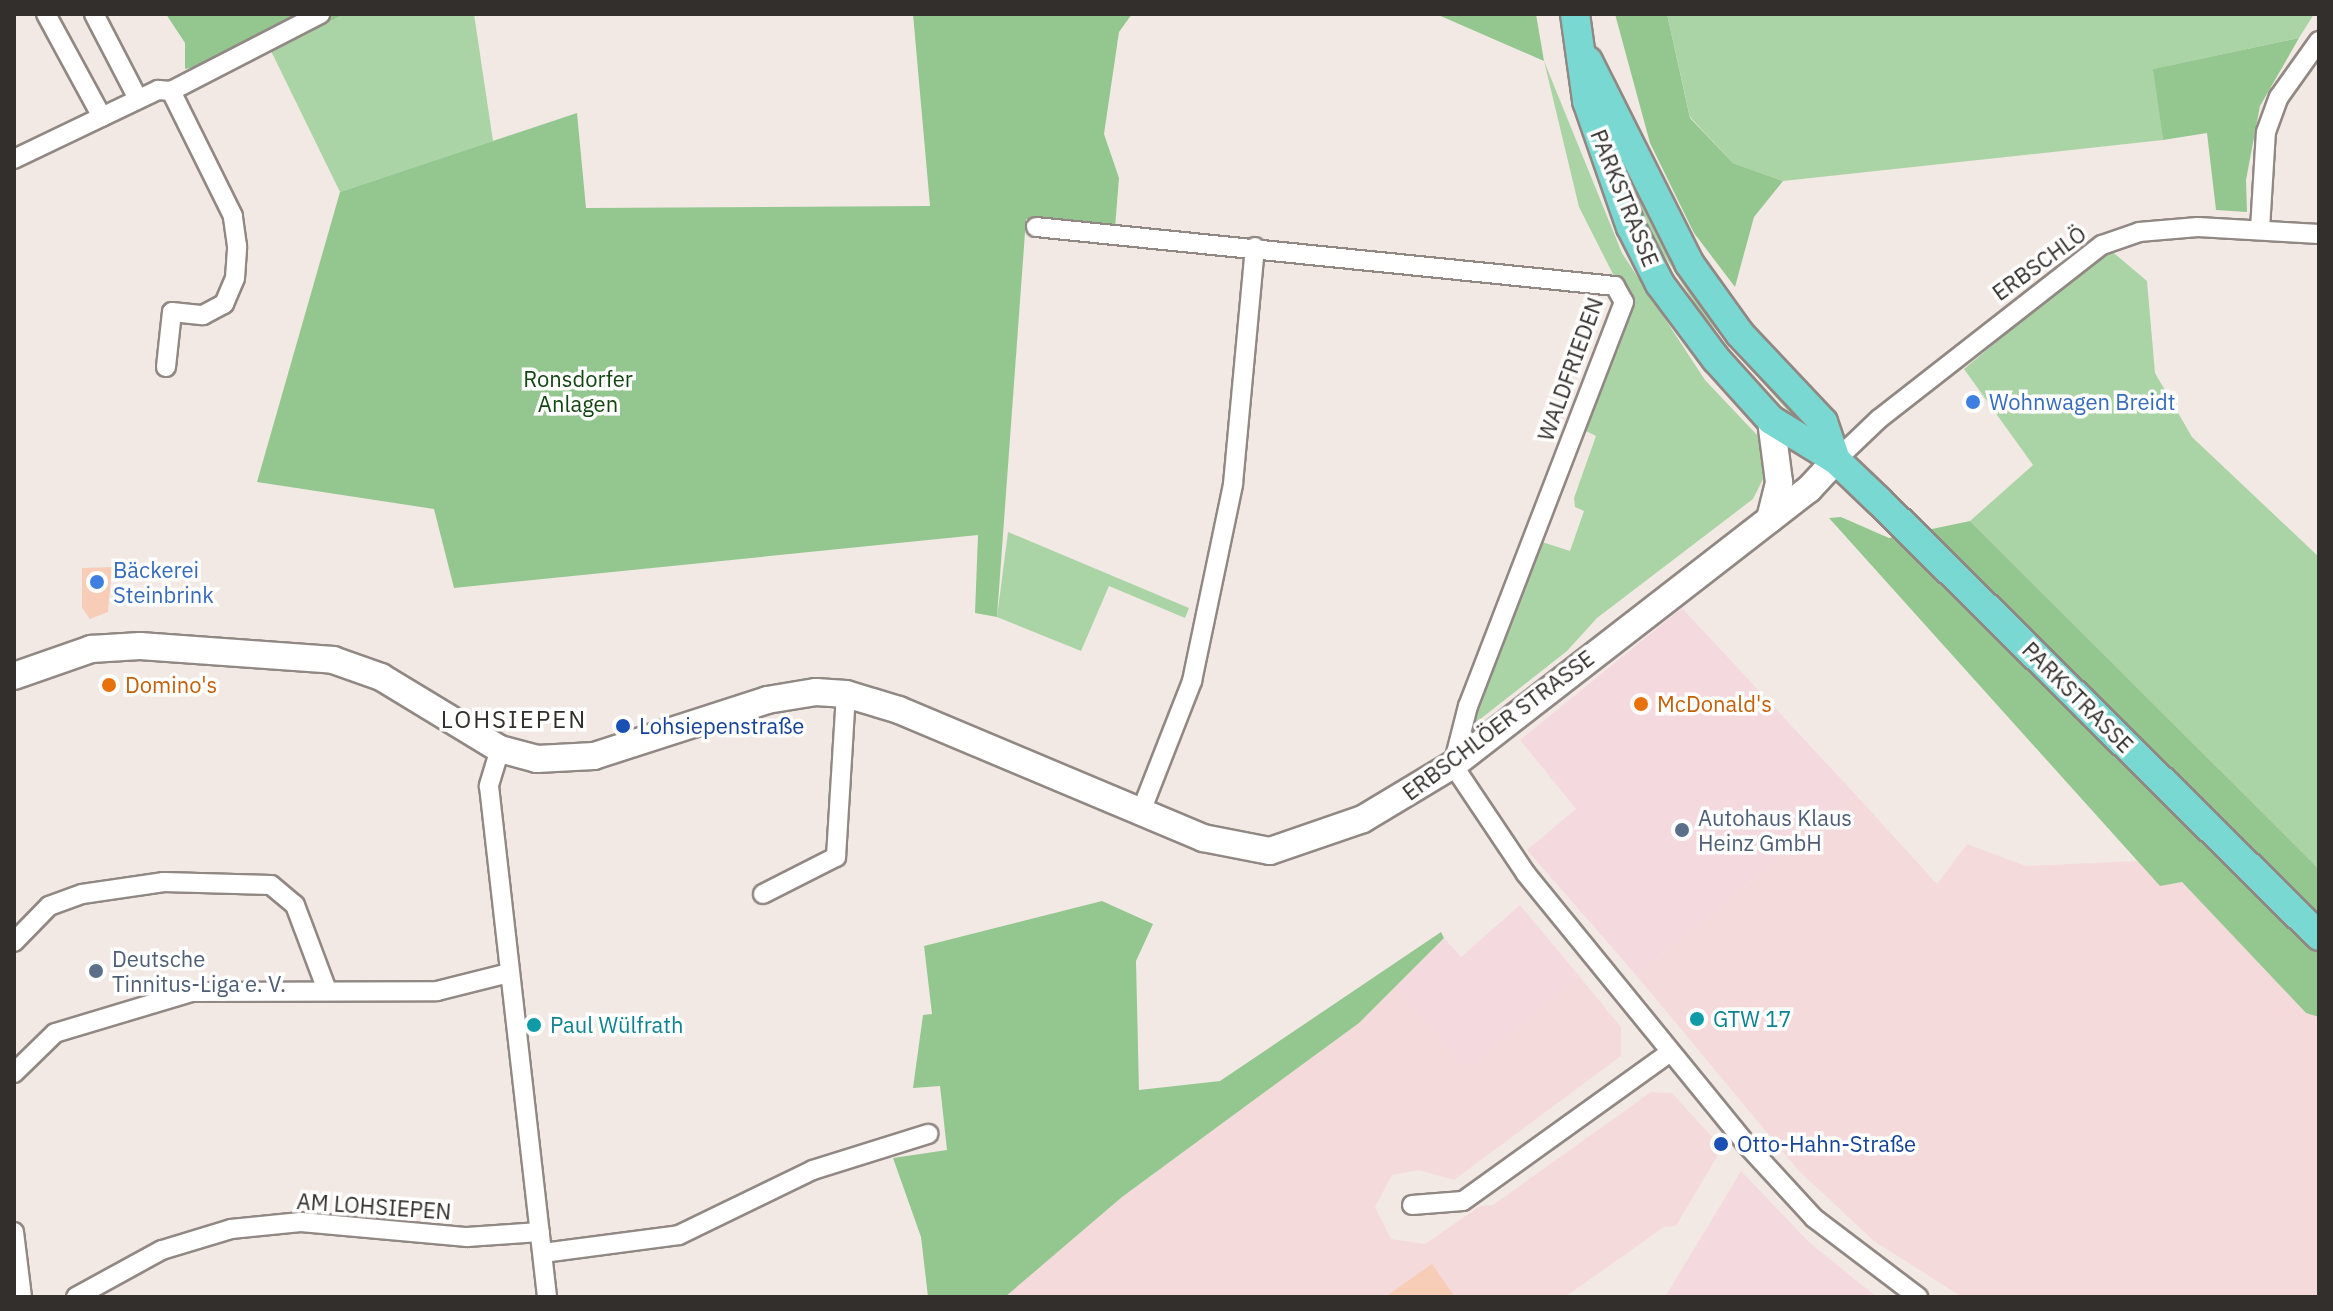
<!DOCTYPE html>
<meta charset="utf-8">
<style>
body{margin:0}
#map{position:relative;width:2333px;height:1311px;overflow:hidden;background:#f3e9e4;font-family:"IBM Plex Sans",sans-serif}
div>[style]{position:absolute}
.commercial>*{inset:0;background:#f4dadf}
.industrial>*{inset:0;background:#f5dadb}
.green>*{inset:0;background:#aad4a6}
.forest>*{inset:0;background:#94c790}
.building>*{inset:0;background:#f7cdb8}
.roads{filter:drop-shadow(2px 0 #918884) drop-shadow(-2px 0 #918884) drop-shadow(0 2px #918884) drop-shadow(0 -2px #918884)}
.street>*{height:18px;margin:-9px;padding:0 9px;transform-origin:9px;border-radius:9px;background:#fff}
.secondary>*{height:26px;margin:-13px;padding:0 13px;transform-origin:13px;border-radius:13px;background:#fff}
.primary>*{height:28px;margin:-14px;padding:0 14px;transform-origin:14px;border-radius:14px;background:#7ad8d2}
.dots>*{width:22px;height:22px;translate:-50% -50%;box-sizing:border-box;border:4px solid #fff;border-radius:50%}
span{translate:-50% -50%;white-space:nowrap;text-align:center;line-height:1.15;-webkit-text-stroke:7px #fff;paint-order:stroke}
.street-label{font-size:22px;color:#322f2d}
.park-label{font-size:22px;color:#124611}
.shop-label{font-size:22px;color:#366cbe}
.left{translate:0 -50%;text-align:left}
.food-label{font-size:22px;color:#c56008}
.transit-label{font-size:22px;color:#164399}
.service-label{font-size:22px;color:#4e5e75}
.culture-label{font-size:22px;color:#0d838f}
.neighbourhood-label{font-size:24px;color:#322f2d;letter-spacing:2px}
.frame{position:absolute;inset:0;border:16px solid #322f2d;pointer-events:none}
</style>
<div id="map">
<div class="commercial">
<div style="clip-path:polygon(1682px 608px,1856px 795px,1636px 975px,1527px 850px,1576px 809px,1520px 740px)"></div>
<div style="clip-path:polygon(1520px 905px,1579px 976px,1466px 1070px,1396px 986px,1444px 938px,1461px 957px)"></div>
<div style="clip-path:polygon(1741px 1171px,1810px 1243px,1877px 1297px,1665px 1297px)"></div>
</div>
<div class="industrial">
<div style="clip-path:polygon(1856px 795px,1937px 884px,1967px 844px,2026px 866px,2138px 861px,2160px 886px,2182px 882px,2306px 1013px,2319px 1017px,2319px 1297px,1962px 1297px,1874px 1241px,1799px 1171px,1636px 975px)"></div>
<div style="clip-path:polygon(1579px 976px,1621px 1027px,1621px 1056px,1454px 1180px,1419px 1170px,1392px 1175px,1375px 1207px,1391px 1239px,1425px 1244px,1480px 1206px,1493px 1205px,1651px 1092px,1672px 1093px,1722px 1148px,1676px 1226px,1664px 1227px,1565px 1297px,1005px 1297px,1122px 1197px,1359px 1023px,1396px 986px,1466px 1069px)"></div>
</div>
<div class="green">
<div style="clip-path:polygon(345px 14px,474px 14px,493px 141px,340px 192px,271px 51px)"></div>
<div style="clip-path:polygon(1667px 14px,2314px 14px,2299px 38px,2154px 69px,2163px 140px,1783px 181px,1733px 163px,1690px 117px)"></div>
<div style="clip-path:polygon(1544px 61px,1622px 253px,1705px 380px,1758px 436px,1766px 458px,1764px 477px,1753px 499px,1597px 618px,1567px 651px,1474px 724px,1539px 541px,1570px 551px,1584px 511px,1575px 507px,1574px 498px,1596px 436px,1582px 429px,1614px 342px,1618px 284px,1579px 207px)"></div>
<div style="clip-path:polygon(1628px 181px,1810px 426px,1805px 430px,1701px 313px,1650px 233px)"></div>
<div style="clip-path:polygon(2108px 248px,2147px 281px,2155px 373px,2192px 437px,2319px 557px,2319px 869px,1970px 521px,2033px 465px,1964px 369px)"></div>
<div style="clip-path:polygon(1008px 532px,1189px 608px,1185px 618px,1109px 586px,1081px 651px,997px 617px)"></div>
</div>
<div class="forest">
<div style="clip-path:polygon(166px 14px,345px 14px,271px 51px,185px 69px,185px 43px)"></div>
<div style="clip-path:polygon(913px 14px,1132px 14px,1119px 32px,1104px 134px,1119px 178px,1115px 228px,1026px 219px,997px 617px,975px 613px,978px 535px,454px 588px,434px 509px,257px 482px,340px 192px,577px 113px,586px 208px,930px 206px)"></div>
<div style="clip-path:polygon(1436px 14px,1536px 14px,1544px 61px)"></div>
<div style="clip-path:polygon(1615px 14px,1667px 14px,1690px 118px,1733px 163px,1783px 181px,1754px 217px,1735px 287px,1694px 233px,1650px 143px)"></div>
<div style="clip-path:polygon(2299px 38px,2260px 106px,2246px 180px,2247px 212px,2216px 210px,2207px 133px,2163px 140px,2153px 69px)"></div>
<div style="clip-path:polygon(1841px 517px,1889px 538px,1970px 521px,2319px 869px,2319px 1017px,2306px 1013px,2182px 882px,2160px 886px,1829px 518px)"></div>
<div style="clip-path:polygon(1102px 901px,1153px 924px,1136px 961px,1139px 1090px,1220px 1081px,1441px 932px,1444px 938px,1359px 1023px,1122px 1197px,1005px 1297px,928px 1297px,921px 1237px,893px 1158px,947px 1150px,940px 1086px,913px 1088px,923px 1015px,932px 1014px,924px 946px)"></div>
</div>
<div class="building">
<div style="clip-path:polygon(112px 567px,108px 612px,90px 619px,82px 608px,82px 568px)"></div>
<div style="clip-path:polygon(1432px 1264px,1455px 1297px,1385px 1297px)"></div>
</div>
<div class="roads">
<div class="street">
<div style="left:46px;top:14px;width:117px;rotate:61.5deg"></div>
<div style="left:94px;top:14px;width:96px;rotate:62.6deg"></div>
<div style="left:14px;top:159px;width:160px;rotate:-25.6deg"></div>
<div style="left:158px;top:90px;width:13px;rotate:4deg"></div>
<div style="left:171px;top:91px;width:168px;rotate:-27.3deg"></div>
<div style="left:1036px;top:227px;width:582px;rotate:5.82deg"></div>
<div style="left:1615px;top:286px;width:18px;rotate:61deg"></div>
<div style="left:1624px;top:302px;width:433px;rotate:111.1deg"></div>
<div style="left:1468px;top:706px;width:61px;rotate:104.3deg"></div>
<div style="left:1453px;top:765px;width:131px;rotate:56.2deg"></div>
<div style="left:1526px;top:874px;width:348px;rotate:50.8deg"></div>
<div style="left:1746px;top:1144px;width:100px;rotate:47.4deg"></div>
<div style="left:1814px;top:1218px;width:131px;rotate:37.2deg"></div>
<div style="left:2260px;top:229px;width:97px;rotate:-86.5deg"></div>
<div style="left:2266px;top:132px;width:37px;rotate:-70deg"></div>
<div style="left:2279px;top:97px;width:69px;rotate:-54.5deg"></div>
<div style="left:166px;top:367px;width:55px;rotate:-83.8deg"></div>
<div style="left:172px;top:312px;width:31px;rotate:6deg"></div>
<div style="left:203px;top:315px;width:24px;rotate:-28deg"></div>
<div style="left:224px;top:304px;width:28px;rotate:-67deg"></div>
<div style="left:235px;top:278px;width:32px;rotate:-86deg"></div>
<div style="left:237px;top:246px;width:30px;rotate:-98deg"></div>
<div style="left:233px;top:216px;width:140px;rotate:-116.4deg"></div>
<div style="left:1836px;top:460px;width:59px;rotate:-43.6deg"></div>
<div style="left:1879px;top:419px;width:283px;rotate:-38deg"></div>
<div style="left:2102px;top:245px;width:39px;rotate:-19deg"></div>
<div style="left:2139px;top:232px;width:59px;rotate:-4.8deg"></div>
<div style="left:2198px;top:227px;width:121px;rotate:3.3deg"></div>
<div style="left:500px;top:749px;width:39px;rotate:107deg"></div>
<div style="left:489px;top:786px;width:514px;rotate:83.52deg"></div>
<div style="left:1140px;top:814px;width:143px;rotate:-68.6deg"></div>
<div style="left:1192px;top:681px;width:201px;rotate:-78.2deg"></div>
<div style="left:1233px;top:484px;width:238px;rotate:-84.7deg"></div>
<div style="left:763px;top:894px;width:82px;rotate:-26.9deg"></div>
<div style="left:836px;top:857px;width:163px;rotate:-86.5deg"></div>
<div style="left:14px;top:942px;width:50px;rotate:-45.8deg"></div>
<div style="left:49px;top:906px;width:35px;rotate:-20deg"></div>
<div style="left:82px;top:894px;width:83px;rotate:-8.3deg"></div>
<div style="left:164px;top:882px;width:107px;rotate:1.6deg"></div>
<div style="left:271px;top:885px;width:31px;rotate:40deg"></div>
<div style="left:295px;top:905px;width:91px;rotate:69.4deg"></div>
<div style="left:14px;top:1073px;width:57px;rotate:-44.3deg"></div>
<div style="left:55px;top:1033px;width:143px;rotate:-16.7deg"></div>
<div style="left:192px;top:992px;width:245px;rotate:-0.2deg"></div>
<div style="left:437px;top:991px;width:74px;rotate:-14deg"></div>
<div style="left:1412px;top:1205px;width:51px;rotate:-4.5deg"></div>
<div style="left:1463px;top:1201px;width:255px;rotate:-35.7deg"></div>
<div style="left:14px;top:1232px;width:65px;rotate:83deg"></div>
<div style="left:543px;top:1253px;width:137px;rotate:-7.5deg"></div>
<div style="left:679px;top:1235px;width:149px;rotate:-25.9deg"></div>
<div style="left:813px;top:1170px;width:121px;rotate:-17.4deg"></div>
<div style="left:76px;top:1297px;width:98px;rotate:-28.7deg"></div>
<div style="left:162px;top:1250px;width:72px;rotate:-16.9deg"></div>
<div style="left:231px;top:1229px;width:70px;rotate:-5.7deg"></div>
<div style="left:301px;top:1222px;width:167px;rotate:5.2deg"></div>
<div style="left:467px;top:1237px;width:73px;rotate:-3.9deg"></div>
</div>
<div class="secondary">
<div style="left:1770px;top:519px;width:38px;rotate:-76deg"></div>
<div style="left:1779px;top:482px;width:63px;rotate:-97.4deg"></div>
<div style="left:14px;top:676px;width:82px;rotate:-19.3deg"></div>
<div style="left:91px;top:649px;width:49px;rotate:-3.5deg"></div>
<div style="left:140px;top:646px;width:194px;rotate:4.1deg"></div>
<div style="left:333px;top:660px;width:51px;rotate:19.5deg"></div>
<div style="left:381px;top:677px;width:139px;rotate:31.2deg"></div>
<div style="left:500px;top:749px;width:38px;rotate:15deg"></div>
<div style="left:537px;top:759px;width:57px;rotate:-3deg"></div>
<div style="left:594px;top:756px;width:182px;rotate:-17.9deg"></div>
<div style="left:767px;top:700px;width:50px;rotate:-9.3deg"></div>
<div style="left:816px;top:692px;width:30px;rotate:4deg"></div>
<div style="left:846px;top:694px;width:55px;rotate:16.8deg"></div>
<div style="left:899px;top:710px;width:330px;rotate:22.8deg"></div>
<div style="left:1203px;top:838px;width:68px;rotate:11deg"></div>
<div style="left:1270px;top:851px;width:98px;rotate:-19deg"></div>
<div style="left:1363px;top:819px;width:105px;rotate:-31deg"></div>
<div style="left:1453px;top:765px;width:450px;rotate:-37.8deg"></div>
<div style="left:1809px;top:489px;width:40px;rotate:-47deg"></div>
</div>
<div class="primary">
<div style="left:1575px;top:14px;width:88px;rotate:82.1deg"></div>
<div style="left:1587px;top:101px;width:133px;rotate:70.8deg"></div>
<div style="left:1631px;top:227px;width:64px;rotate:63deg"></div>
<div style="left:1660px;top:284px;width:94px;rotate:53.3deg"></div>
<div style="left:1716px;top:359px;width:82px;rotate:48deg"></div>
<div style="left:1771px;top:420px;width:76px;rotate:31.6deg"></div>
<div style="left:1836px;top:460px;width:61px;rotate:43.7deg"></div>
<div style="left:1880px;top:502px;width:617px;rotate:44.67deg"></div>
<div style="left:1588px;top:61px;width:226px;rotate:63.4deg"></div>
<div style="left:1689px;top:263px;width:87px;rotate:54.3deg"></div>
<div style="left:1740px;top:334px;width:121px;rotate:46.7deg"></div>
<div style="left:1823px;top:422px;width:40px;rotate:71.1deg"></div>
</div>
</div>
<div class="dots">
<div style="left:1973px;top:402px;background:#3f7fe0"></div>
<div style="left:97px;top:582px;background:#3f7fe0"></div>
<div style="left:109px;top:685px;background:#e8710a"></div>
<div style="left:1641px;top:704px;background:#e8710a"></div>
<div style="left:623px;top:726px;background:#1a4fb4"></div>
<div style="left:1682px;top:830px;background:#5c6f8a"></div>
<div style="left:96px;top:971px;background:#5c6f8a"></div>
<div style="left:1697px;top:1019px;background:#0f9aa8"></div>
<div style="left:534px;top:1025px;background:#0f9aa8"></div>
<div style="left:1721px;top:1144px;background:#1a4fb4"></div>
</div>
<div class="street-label">
<span style="left:1625px;top:198px;rotate:68deg">PARKSTRASSE</span>
<span style="left:2039px;top:263px;rotate:-36deg">ERBSCHLÖ</span>
<span style="left:1570px;top:369px;rotate:-70deg">WALDFRIEDEN</span>
<span style="left:2078px;top:697px;rotate:45deg">PARKSTRASSE</span>
<span style="left:1498px;top:725px;rotate:-37deg">ERBSCHLÖER STRASSE</span>
<span style="left:374px;top:1206px;rotate:4deg">AM LOHSIEPEN</span>
</div>
<div class="park-label">
<span style="left:578px;top:391px">Ronsdorfer<br>Anlagen</span>
</div>
<div class="shop-label">
<span class="left" style="left:1989px;top:402px">Wohnwagen Breidt</span>
<span class="left" style="left:113px;top:582px">Bäckerei<br>Steinbrink</span>
</div>
<div class="food-label">
<span class="left" style="left:125px;top:685px">Domino's</span>
<span class="left" style="left:1657px;top:704px">McDonald's</span>
</div>
<div class="transit-label">
<span class="left" style="left:639px;top:726px">Lohsiepenstraße</span>
<span class="left" style="left:1737px;top:1144px">Otto-Hahn-Straße</span>
</div>
<div class="service-label">
<span class="left" style="left:1698px;top:830px">Autohaus Klaus<br>Heinz GmbH</span>
<span class="left" style="left:112px;top:971px">Deutsche<br>Tinnitus-Liga e. V.</span>
</div>
<div class="culture-label">
<span class="left" style="left:1713px;top:1019px">GTW 17</span>
<span class="left" style="left:550px;top:1025px">Paul Wülfrath</span>
</div>
<div class="neighbourhood-label">
<span style="left:514px;top:720px">LOHSIEPEN</span>
</div>
<div class="frame"></div>
</div>
